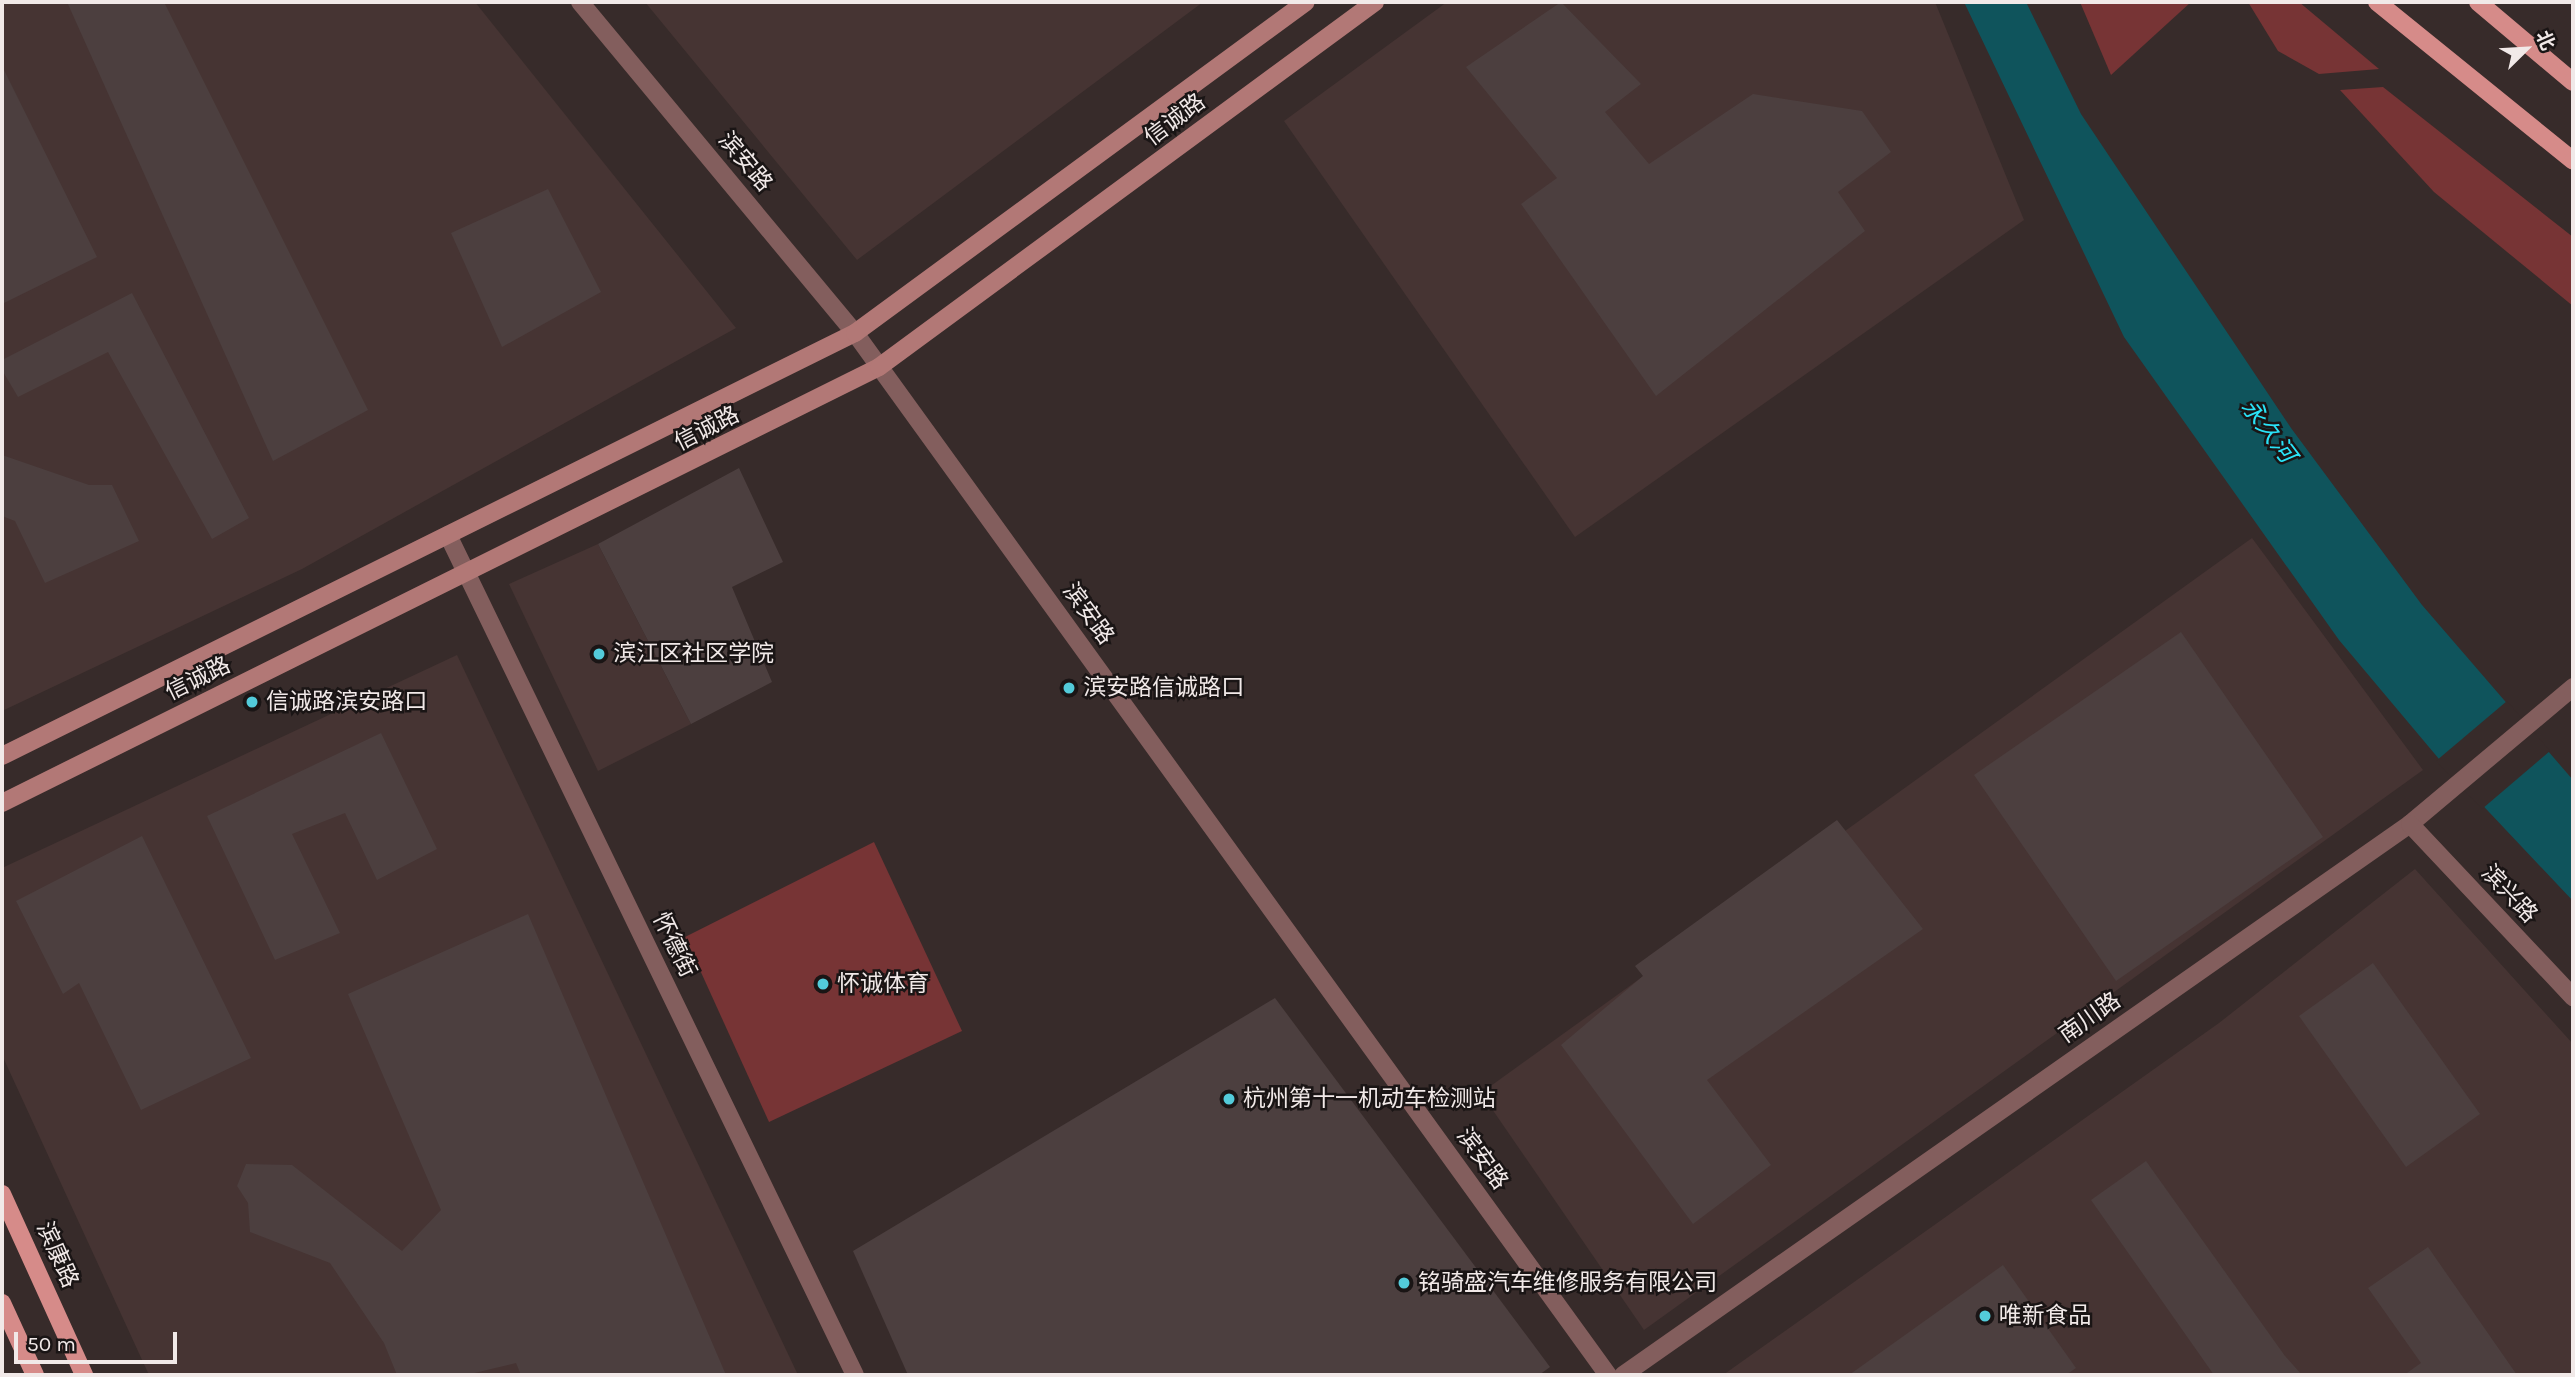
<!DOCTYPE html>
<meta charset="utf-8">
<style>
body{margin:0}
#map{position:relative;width:2575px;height:1377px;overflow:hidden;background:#372b2a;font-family:Karla,"Noto Sans SC",sans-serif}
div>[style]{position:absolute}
.built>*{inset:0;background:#463433}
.green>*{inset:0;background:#773435}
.water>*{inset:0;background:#0f545c}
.pier>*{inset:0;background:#372b2a}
.building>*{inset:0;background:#4c3f3f}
.minor>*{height:18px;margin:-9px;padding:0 9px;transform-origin:9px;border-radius:9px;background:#835e5d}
.tertiary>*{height:18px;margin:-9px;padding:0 9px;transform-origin:9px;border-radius:9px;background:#835e5d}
.secondary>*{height:18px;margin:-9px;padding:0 9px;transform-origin:9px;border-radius:9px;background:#b27876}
.primary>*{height:18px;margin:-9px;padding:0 9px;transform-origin:9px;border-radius:9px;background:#d68b89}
.dots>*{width:19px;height:19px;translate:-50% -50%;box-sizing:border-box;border:4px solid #1a1515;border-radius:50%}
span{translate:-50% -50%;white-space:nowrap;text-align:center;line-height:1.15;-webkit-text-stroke:5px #1a1515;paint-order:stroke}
.street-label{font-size:23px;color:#f1e9e8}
.poi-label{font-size:23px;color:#f1e9e8}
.left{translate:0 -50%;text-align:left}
.water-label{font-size:24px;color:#2ae3f7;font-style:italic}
.frame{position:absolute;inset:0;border:4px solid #f1e9e8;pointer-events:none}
.north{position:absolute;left:2491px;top:14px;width:70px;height:70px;-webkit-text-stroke:5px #1a1515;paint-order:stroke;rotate:66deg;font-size:19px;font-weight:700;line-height:28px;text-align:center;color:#f1e9e8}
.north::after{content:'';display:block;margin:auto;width:24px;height:32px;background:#f1e9e8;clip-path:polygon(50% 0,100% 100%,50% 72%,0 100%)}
.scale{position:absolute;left:14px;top:1332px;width:163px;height:32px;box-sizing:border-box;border:4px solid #f1e9e8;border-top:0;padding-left:9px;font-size:21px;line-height:24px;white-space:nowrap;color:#f1e9e8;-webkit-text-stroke:5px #1a1515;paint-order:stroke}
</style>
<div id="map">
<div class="built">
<div style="clip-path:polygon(2px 2px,475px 2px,736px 328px,302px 569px,2px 711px)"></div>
<div style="clip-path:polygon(645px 2px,1203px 2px,857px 260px)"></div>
<div style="clip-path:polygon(1447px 2px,1935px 2px,2024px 220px,1575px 537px,1284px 121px)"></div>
<div style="clip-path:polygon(2252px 538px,2423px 770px,1644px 1330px,1481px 1093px)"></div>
<div style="clip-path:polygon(598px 544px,691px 724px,598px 771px,509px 584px)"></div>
<div style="clip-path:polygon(457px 655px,798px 1375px,149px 1375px,2px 1055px,2px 868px)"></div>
<div style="clip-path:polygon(2415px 869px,2573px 1044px,2573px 1375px,1723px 1375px,2219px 1023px)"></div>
</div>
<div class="green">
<div style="clip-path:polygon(2080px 2px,2191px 2px,2111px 75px)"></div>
<div style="clip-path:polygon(2248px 2px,2299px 2px,2379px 69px,2319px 74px,2278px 51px)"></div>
<div style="clip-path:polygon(2383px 87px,2573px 237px,2573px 306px,2434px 192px,2340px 90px)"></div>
<div style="clip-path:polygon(874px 842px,962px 1031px,769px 1122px,685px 937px)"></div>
</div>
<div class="water">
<div style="clip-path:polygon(1964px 2px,2026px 2px,2081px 114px,2291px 428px,2422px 605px,2573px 780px,2573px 901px,2439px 759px,2339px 640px,2124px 337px)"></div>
</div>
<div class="pier">
<div style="clip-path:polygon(2507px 701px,2550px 751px,2482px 809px,2436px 761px)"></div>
</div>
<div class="building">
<div style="clip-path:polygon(67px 2px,164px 2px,368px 410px,273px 461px)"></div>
<div style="clip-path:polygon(1561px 2px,1641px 84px,1605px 112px,1649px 164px,1753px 94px,1862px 111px,1891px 152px,1838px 192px,1865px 231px,1656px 396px,1521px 204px,1557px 178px,1466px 67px)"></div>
<div style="clip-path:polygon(2px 66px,97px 257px,2px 304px)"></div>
<div style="clip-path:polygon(548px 189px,601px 292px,502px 347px,451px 233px)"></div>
<div style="clip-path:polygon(132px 293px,249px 518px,212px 539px,108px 352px,18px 397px,2px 370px,2px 360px)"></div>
<div style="clip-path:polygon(2px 455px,89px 485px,112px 485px,139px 541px,45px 583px,15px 521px,2px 516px)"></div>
<div style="clip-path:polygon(739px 468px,783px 562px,732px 587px,772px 682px,691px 724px,598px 544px)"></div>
<div style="clip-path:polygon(2181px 632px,2323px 837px,2116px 981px,1974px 775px)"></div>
<div style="clip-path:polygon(381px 733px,437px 849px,377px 880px,345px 813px,292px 834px,340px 933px,275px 960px,207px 816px)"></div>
<div style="clip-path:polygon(1837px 820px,1923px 929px,1707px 1080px,1771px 1165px,1693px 1224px,1561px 1045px,1643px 976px,1635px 966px)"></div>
<div style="clip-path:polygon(142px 836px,251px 1058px,141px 1110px,79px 983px,63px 994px,16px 901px)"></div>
<div style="clip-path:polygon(528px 914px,726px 1375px,521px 1375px,516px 1363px,466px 1375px,397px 1375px,384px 1343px,330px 1263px,250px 1232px,248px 1203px,237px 1186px,246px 1164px,292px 1165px,402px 1251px,441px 1210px,348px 994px)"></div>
<div style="clip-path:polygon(2373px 963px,2480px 1114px,2406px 1167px,2299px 1016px)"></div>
<div style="clip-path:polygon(1275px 998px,1550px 1367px,1539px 1375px,908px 1375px,853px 1251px)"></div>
<div style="clip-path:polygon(2146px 1161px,2285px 1356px,2302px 1375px,2214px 1375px,2091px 1200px)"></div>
<div style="clip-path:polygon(2428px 1247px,2517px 1375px,2404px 1375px,2421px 1363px,2368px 1288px)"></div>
<div style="clip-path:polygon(2003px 1265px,2076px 1368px,2066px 1375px,1849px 1375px)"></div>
</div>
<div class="minor">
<div style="left:1623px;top:1375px;width:961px;rotate:-35deg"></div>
<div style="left:2410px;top:824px;width:213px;rotate:-40deg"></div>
</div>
<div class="tertiary">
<div style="left:580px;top:2px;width:430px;rotate:50.3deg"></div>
<div style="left:855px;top:333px;width:1286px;rotate:54.15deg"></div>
<div style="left:448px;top:535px;width:933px;rotate:64.15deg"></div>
<div style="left:2410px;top:824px;width:238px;rotate:46.7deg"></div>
</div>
<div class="secondary">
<div style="left:2px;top:756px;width:952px;rotate:-26.38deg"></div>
<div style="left:855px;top:333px;width:559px;rotate:-36.28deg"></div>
<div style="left:2px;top:803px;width:979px;rotate:-26.43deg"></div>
<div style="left:879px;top:367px;width:616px;rotate:-36.35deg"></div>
</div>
<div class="primary">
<div style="left:2377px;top:2px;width:252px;rotate:39deg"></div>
<div style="left:2478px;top:2px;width:124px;rotate:40.1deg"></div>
<div style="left:2px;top:1194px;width:199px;rotate:65.6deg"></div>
<div style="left:2px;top:1303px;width:79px;rotate:65.4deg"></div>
</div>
<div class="dots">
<div style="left:599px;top:654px;background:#53cbda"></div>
<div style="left:1069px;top:688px;background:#53cbda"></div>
<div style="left:252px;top:702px;background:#53cbda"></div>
<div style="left:823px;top:984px;background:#53cbda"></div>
<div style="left:1229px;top:1099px;background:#53cbda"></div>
<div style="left:1404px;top:1283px;background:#53cbda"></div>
<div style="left:1985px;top:1316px;background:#53cbda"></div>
</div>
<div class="street-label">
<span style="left:1175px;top:120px;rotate:-37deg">信诚路</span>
<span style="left:745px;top:162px;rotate:50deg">滨安路</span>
<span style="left:707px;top:429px;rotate:-27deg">信诚路</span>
<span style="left:1088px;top:614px;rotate:54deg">滨安路</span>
<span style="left:198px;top:679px;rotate:-26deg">信诚路</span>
<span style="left:2509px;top:894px;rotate:47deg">滨兴路</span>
<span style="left:674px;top:945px;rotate:64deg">怀德街</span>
<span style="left:2090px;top:1018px;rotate:-35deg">南川路</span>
<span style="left:1482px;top:1159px;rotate:54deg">滨安路</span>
<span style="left:57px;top:1255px;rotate:66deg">滨康路</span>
</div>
<div class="poi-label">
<span class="left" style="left:613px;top:654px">滨江区社区学院</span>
<span class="left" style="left:1083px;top:688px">滨安路信诚路口</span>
<span class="left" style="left:266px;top:702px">信诚路滨安路口</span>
<span class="left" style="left:837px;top:984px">怀诚体育</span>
<span class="left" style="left:1243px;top:1099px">杭州第十一机动车检测站</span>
<span class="left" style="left:1418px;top:1283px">铭骑盛汽车维修服务有限公司</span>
<span class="left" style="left:1999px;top:1316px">唯新食品</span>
</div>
<div class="water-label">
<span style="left:2268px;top:431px;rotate:53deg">永久河</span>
</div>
<div class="frame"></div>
<div class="north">北</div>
<div class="scale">50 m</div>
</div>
